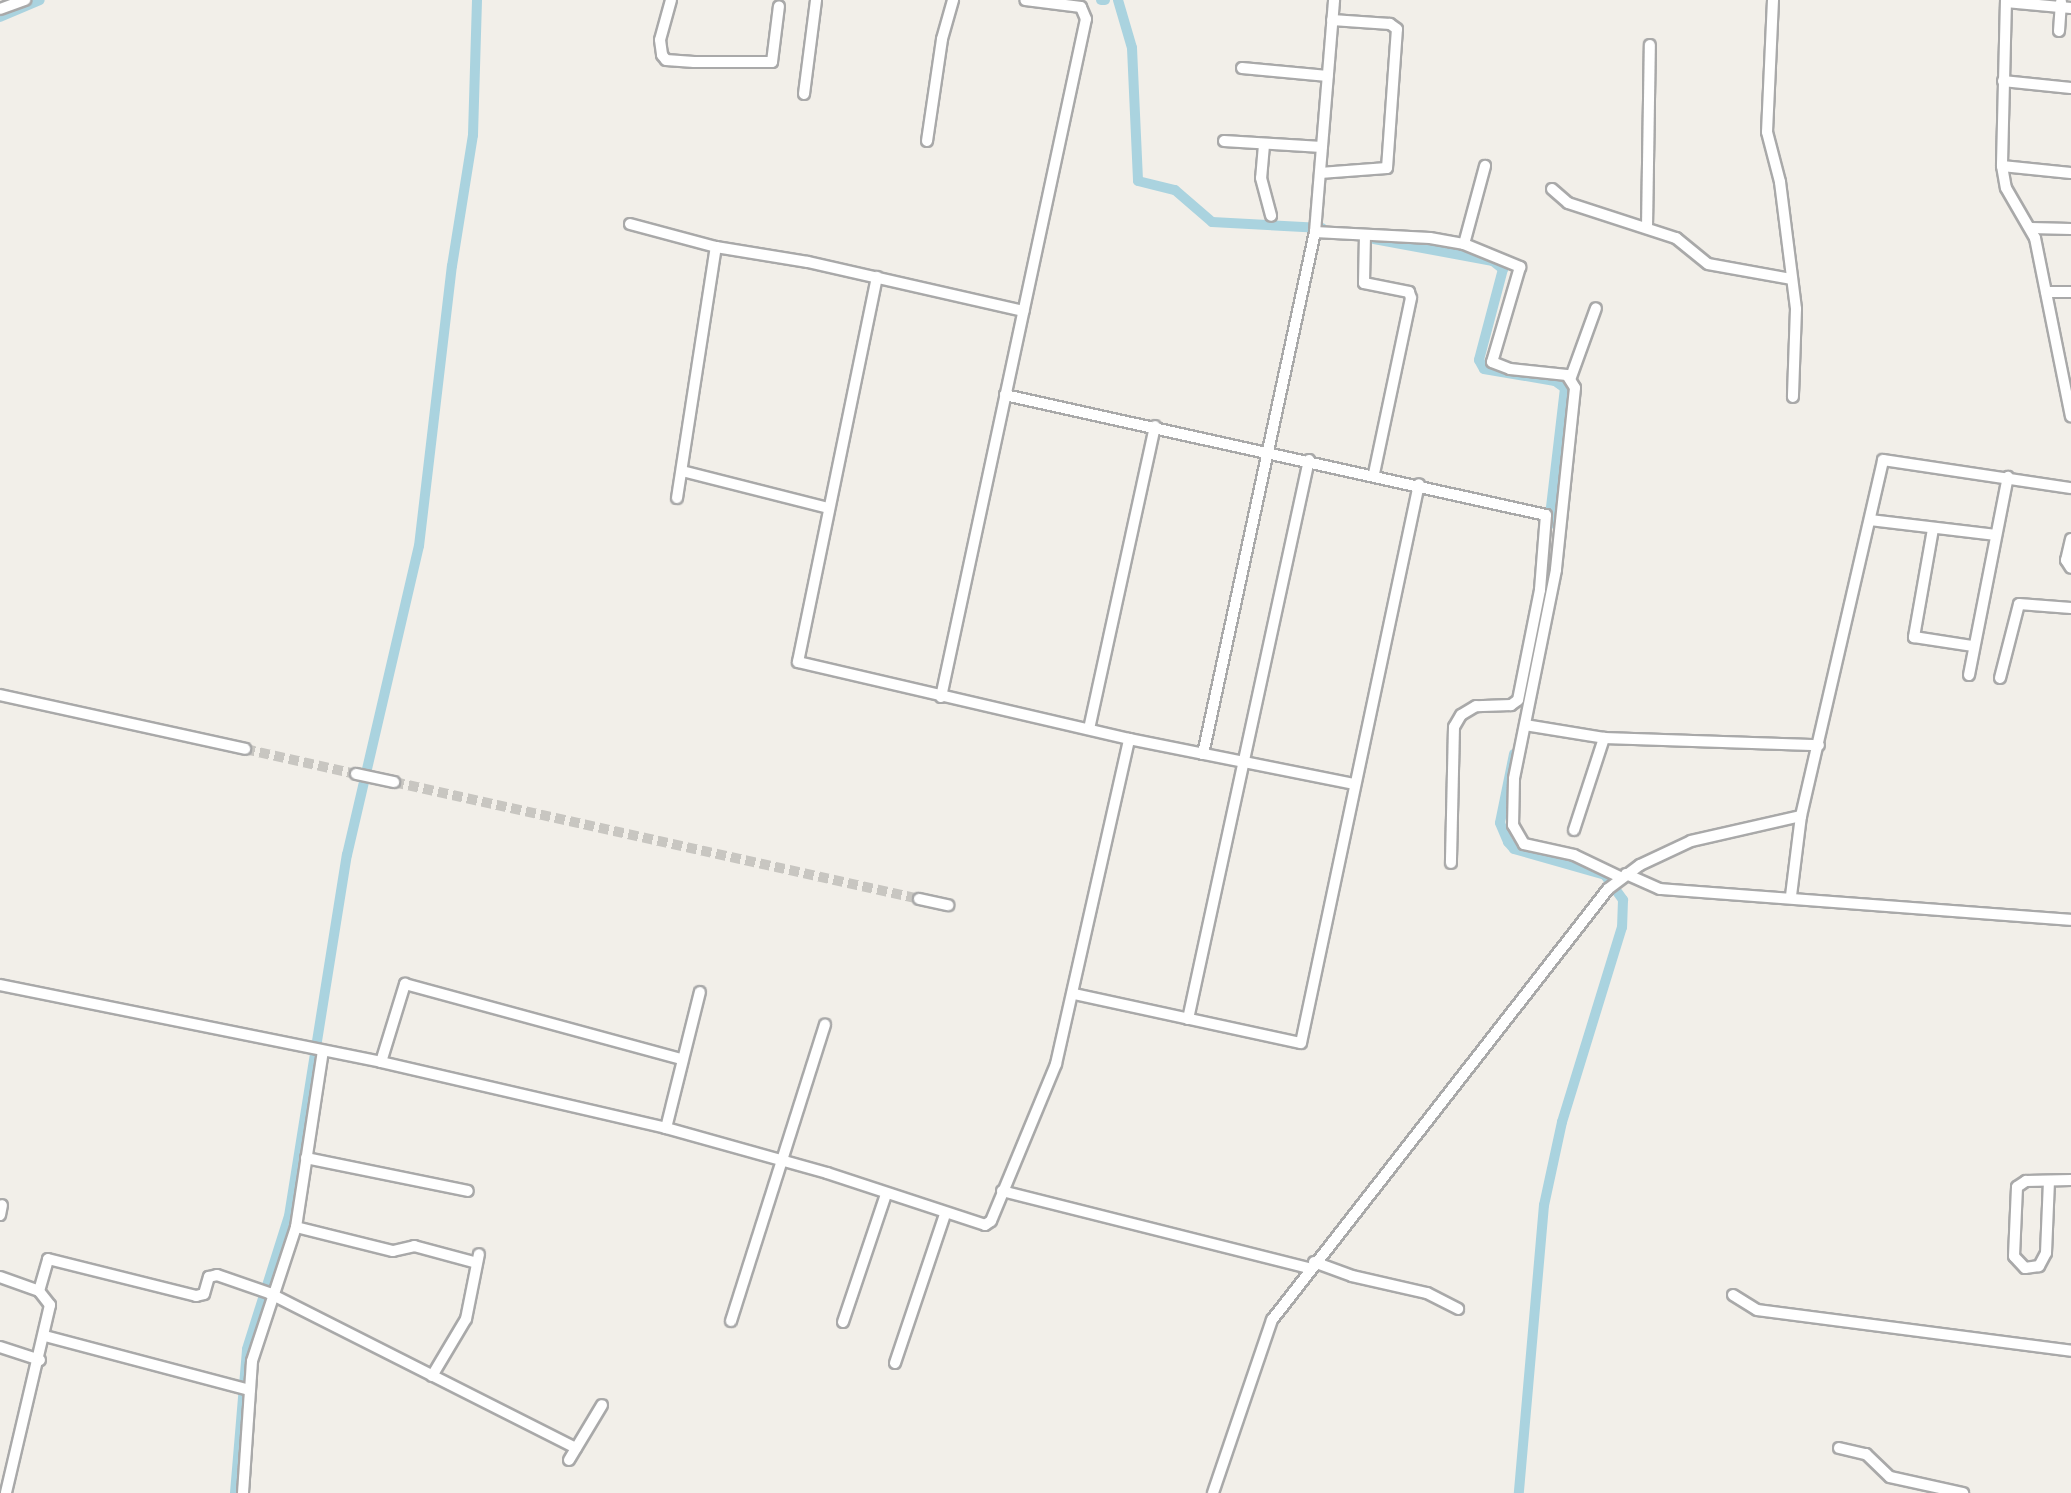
<!DOCTYPE html>
<style>
body{margin:0}
#map{position:relative;width:2071px;height:1493px;overflow:hidden;background:#f2efe9;font-family:Lato,sans-serif}
div>[style]{position:absolute}
.canal>*{height:10px;margin:-5px;padding:0 5px;transform-origin:5px;border-radius:5px;background:#aad3df}
.minor-tunnel>*{height:10px;margin-top:-5px;transform-origin:0;background:repeating-linear-gradient(90deg,#c8c6c1 0 10px,transparent 0 15px)}
.roads{filter:drop-shadow(2px 0 #a9a9a9) drop-shadow(-2px 0 #a9a9a9) drop-shadow(0 2px #a9a9a9) drop-shadow(0 -2px #a9a9a9)}
.minor>*{height:10px;margin:-5px;padding:0 5px;transform-origin:5px;border-radius:5px;background:#fff}
span{translate:-50% -50%;white-space:nowrap;text-align:center;line-height:1.15;-webkit-text-stroke:5px #fff;paint-order:stroke}
</style>
<div id="map">
<div class="canal">
<div style="left:1101px;top:0;width:4px"></div>
<div style="left:1118px;top:0;width:50px;rotate:73.7deg"></div>
<div style="left:1132px;top:48px;width:133px;rotate:87.4deg"></div>
<div style="left:1138px;top:181px;width:38px;rotate:14deg"></div>
<div style="left:1175px;top:190px;width:49px;rotate:40.9deg"></div>
<div style="left:1212px;top:222px;width:110px;rotate:3.1deg"></div>
<div style="left:0;top:17px;width:43px;rotate:-23deg"></div>
<div style="left:1374px;top:239px;width:121px;rotate:10.5deg"></div>
<div style="left:1493px;top:261px;width:13px;rotate:39deg"></div>
<div style="left:1503px;top:269px;width:94px;rotate:104.8deg"></div>
<div style="left:1479px;top:360px;width:10px;rotate:61deg"></div>
<div style="left:1484px;top:369px;width:72px;rotate:9.6deg"></div>
<div style="left:1555px;top:381px;width:12px;rotate:35deg"></div>
<div style="left:1565px;top:388px;width:138px;rotate:96.7deg"></div>
<div style="left:1526px;top:695px;width:40px;rotate:-81.5deg"></div>
<div style="left:1514px;top:754px;width:70px;rotate:101.5deg"></div>
<div style="left:1500px;top:823px;width:21px;rotate:67deg"></div>
<div style="left:1508px;top:842px;width:9px;rotate:49deg"></div>
<div style="left:1514px;top:849px;width:95px;rotate:15.9deg"></div>
<div style="left:1605px;top:875px;width:31px;rotate:54deg"></div>
<div style="left:1623px;top:900px;width:27px;rotate:92deg"></div>
<div style="left:1622px;top:927px;width:204px;rotate:107.1deg"></div>
<div style="left:1562px;top:1122px;width:85px;rotate:102.2deg"></div>
<div style="left:1544px;top:1205px;width:289px;rotate:95deg"></div>
<div style="left:235px;top:1493px;width:144px;rotate:-85.2deg"></div>
<div style="left:247px;top:1349px;width:139px;rotate:-72.5deg"></div>
<div style="left:289px;top:1216px;width:366px;rotate:-80.9deg"></div>
<div style="left:347px;top:855px;width:317px;rotate:-76.9deg"></div>
<div style="left:419px;top:546px;width:282px;rotate:-83.3deg"></div>
<div style="left:452px;top:266px;width:133px;rotate:-80.9deg"></div>
<div style="left:473px;top:135px;width:135px;rotate:-88.3deg"></div>
</div>
<div class="minor-tunnel">
<div style="left:245px;top:749px;width:114px;rotate:12.7deg"></div>
<div style="left:394px;top:782px;width:538px;rotate:12.56deg"></div>
</div>
<div class="roads">
<div class="minor">
<div style="left:671px;top:0;width:41px;rotate:105.4deg"></div>
<div style="left:660px;top:40px;width:15px;rotate:82deg"></div>
<div style="left:662px;top:55px;width:6px;rotate:51deg"></div>
<div style="left:666px;top:60px;width:28px;rotate:4deg"></div>
<div style="left:694px;top:62px;width:78px"></div>
<div style="left:772px;top:62px;width:56px;rotate:-82.9deg"></div>
<div style="left:1773px;top:0;width:132px;rotate:92.6deg"></div>
<div style="left:1767px;top:132px;width:52px;rotate:75.4deg"></div>
<div style="left:1780px;top:182px;width:128px;rotate:82.8deg"></div>
<div style="left:1796px;top:309px;width:88px;rotate:92deg"></div>
<div style="left:2006px;top:0;width:166px;rotate:91.4deg"></div>
<div style="left:2002px;top:166px;width:22px;rotate:80deg"></div>
<div style="left:2006px;top:188px;width:58px;rotate:59.9deg"></div>
<div style="left:2035px;top:238px;width:182px;rotate:78.6deg"></div>
<div style="left:2006px;top:2px;width:65px;rotate:5.3deg"></div>
<div style="left:0;top:9px;width:27px;rotate:-20deg"></div>
<div style="left:2059px;top:31px;width:29px;rotate:-86deg"></div>
<div style="left:1242px;top:68px;width:86px;rotate:5.3deg"></div>
<div style="left:2003px;top:81px;width:68px;rotate:5.9deg"></div>
<div style="left:804px;top:94px;width:95px;rotate:-82.7deg"></div>
<div style="left:927px;top:141px;width:103px;rotate:-81.6deg"></div>
<div style="left:942px;top:39px;width:41px;rotate:-74.2deg"></div>
<div style="left:1224px;top:141px;width:98px;rotate:3.5deg"></div>
<div style="left:1264px;top:145px;width:33px;rotate:95deg"></div>
<div style="left:1261px;top:178px;width:39px;rotate:75deg"></div>
<div style="left:2002px;top:166px;width:69px;rotate:5.8deg"></div>
<div style="left:1320px;top:173px;width:67px;rotate:-4.3deg"></div>
<div style="left:1387px;top:168px;width:139px;rotate:-85.9deg"></div>
<div style="left:1397px;top:29px;width:9px;rotate:-144deg"></div>
<div style="left:1390px;top:24px;width:58px;rotate:-176.1deg"></div>
<div style="left:1552px;top:189px;width:21px;rotate:41deg"></div>
<div style="left:1568px;top:203px;width:114px;rotate:18deg"></div>
<div style="left:1676px;top:238px;width:41px;rotate:39.1deg"></div>
<div style="left:1708px;top:264px;width:84px;rotate:10.2deg"></div>
<div style="left:630px;top:224px;width:89px;rotate:15deg"></div>
<div style="left:716px;top:247px;width:93px;rotate:9.3deg"></div>
<div style="left:808px;top:262px;width:221px;rotate:12.8deg"></div>
<div style="left:1647px;top:227px;width:182px;rotate:-89.1deg"></div>
<div style="left:2031px;top:228px;width:40px;rotate:1.4deg"></div>
<div style="left:1315px;top:232px;width:115px;rotate:3deg"></div>
<div style="left:1430px;top:238px;width:35px;rotate:10deg"></div>
<div style="left:1464px;top:244px;width:61px;rotate:22.3deg"></div>
<div style="left:1520px;top:267px;width:99px;rotate:106.4deg"></div>
<div style="left:1492px;top:362px;width:19px;rotate:21deg"></div>
<div style="left:1510px;top:369px;width:57px;rotate:6deg"></div>
<div style="left:1567px;top:375px;width:15px;rotate:58deg"></div>
<div style="left:1575px;top:388px;width:183px;rotate:96deg"></div>
<div style="left:1556px;top:570px;width:213px;rotate:101.4deg"></div>
<div style="left:1514px;top:779px;width:46px;rotate:91.2deg"></div>
<div style="left:1513px;top:825px;width:22px;rotate:60deg"></div>
<div style="left:1524px;top:844px;width:51px;rotate:12.4deg"></div>
<div style="left:1574px;top:855px;width:51px;rotate:25.6deg"></div>
<div style="left:1365px;top:235px;width:48px;rotate:91.2deg"></div>
<div style="left:1364px;top:283px;width:46px;rotate:11.3deg"></div>
<div style="left:1409px;top:292px;width:6px;rotate:72deg"></div>
<div style="left:1411px;top:298px;width:180px;rotate:101.9deg"></div>
<div style="left:1464px;top:244px;width:81px;rotate:-74.9deg"></div>
<div style="left:877px;top:277px;width:393px;rotate:101.6deg"></div>
<div style="left:798px;top:662px;width:340px;rotate:13.1deg"></div>
<div style="left:1129px;top:739px;width:229px;rotate:11.3deg"></div>
<div style="left:2046px;top:292px;width:25px"></div>
<div style="left:1571px;top:377px;width:73px;rotate:-70.1deg"></div>
<div style="left:1005px;top:395px;width:554px;rotate:12.51deg"></div>
<div style="left:1546px;top:515px;width:75px;rotate:94.6deg"></div>
<div style="left:1540px;top:590px;width:112px;rotate:101.3deg"></div>
<div style="left:1518px;top:700px;width:9px;rotate:144deg"></div>
<div style="left:1511px;top:705px;width:35px;rotate:178deg"></div>
<div style="left:1476px;top:706px;width:17px;rotate:149deg"></div>
<div style="left:1461px;top:715px;width:14px;rotate:120deg"></div>
<div style="left:1454px;top:727px;width:136px;rotate:91.3deg"></div>
<div style="left:682px;top:471px;width:151px;rotate:14.2deg"></div>
<div style="left:677px;top:498px;width:254px;rotate:-81.2deg"></div>
<div style="left:1870px;top:520px;width:127px;rotate:6.8deg"></div>
<div style="left:1933px;top:529px;width:110px;rotate:100deg"></div>
<div style="left:1914px;top:637px;width:60px;rotate:8.7deg"></div>
<div style="left:2071px;top:539px;width:22px;rotate:103deg"></div>
<div style="left:2066px;top:560px;width:9px;rotate:58deg"></div>
<div style="left:1969px;top:675px;width:202px;rotate:-78.9deg"></div>
<div style="left:2000px;top:678px;width:76px;rotate:-75.6deg"></div>
<div style="left:2019px;top:604px;width:52px;rotate:4.4deg"></div>
<div style="left:0;top:695px;width:251px;rotate:12.4deg"></div>
<div style="left:941px;top:697px;width:693px;rotate:-77.93deg"></div>
<div style="left:1086px;top:19px;width:13px;rotate:-113deg"></div>
<div style="left:1081px;top:7px;width:56px;rotate:-172.9deg"></div>
<div style="left:1525px;top:725px;width:80px;rotate:9.3deg"></div>
<div style="left:1604px;top:738px;width:215px;rotate:1.9deg"></div>
<div style="left:1089px;top:729px;width:310px;rotate:-77.7deg"></div>
<div style="left:1203px;top:754px;width:534px;rotate:-77.89deg"></div>
<div style="left:1315px;top:232px;width:233px;rotate:-85.3deg"></div>
<div style="left:356px;top:774px;width:39px;rotate:12deg"></div>
<div style="left:1574px;top:830px;width:97px;rotate:-71.9deg"></div>
<div style="left:1626px;top:874px;width:37px;rotate:24deg"></div>
<div style="left:1660px;top:889px;width:412px;rotate:4.3deg"></div>
<div style="left:1791px;top:896px;width:81px;rotate:-82.9deg"></div>
<div style="left:919px;top:899px;width:30px;rotate:12deg"></div>
<div style="left:0;top:985px;width:389px;rotate:11.4deg"></div>
<div style="left:381px;top:1062px;width:293px;rotate:13deg"></div>
<div style="left:666px;top:1128px;width:167px;rotate:15.6deg"></div>
<div style="left:827px;top:1173px;width:166px;rotate:18.2deg"></div>
<div style="left:985px;top:1225px;width:7px;rotate:-34deg"></div>
<div style="left:991px;top:1221px;width:170px;rotate:-67.5deg"></div>
<div style="left:1056px;top:1064px;width:333px;rotate:-77.3deg"></div>
<div style="left:1074px;top:994px;width:232px;rotate:12.2deg"></div>
<div style="left:1301px;top:1043px;width:571px;rotate:-78.08deg"></div>
<div style="left:1188px;top:1019px;width:572px;rotate:-77.79deg"></div>
<div style="left:381px;top:1062px;width:82px;rotate:-72.9deg"></div>
<div style="left:405px;top:984px;width:287px;rotate:15.2deg"></div>
<div style="left:666px;top:1128px;width:140px;rotate:-76deg"></div>
<div style="left:306px;top:1158px;width:165px;rotate:11.5deg"></div>
<div style="left:2049px;top:1181px;width:72px;rotate:92.4deg"></div>
<div style="left:2046px;top:1253px;width:15px;rotate:118deg"></div>
<div style="left:2039px;top:1266px;width:14px;rotate:172deg"></div>
<div style="left:2025px;top:1268px;width:16px;rotate:-133deg"></div>
<div style="left:2014px;top:1256px;width:69px;rotate:-87.5deg"></div>
<div style="left:2017px;top:1187px;width:11px;rotate:-34deg"></div>
<div style="left:2026px;top:1181px;width:45px;rotate:-1.3deg"></div>
<div style="left:1002px;top:1191px;width:317px;rotate:14.1deg"></div>
<div style="left:0;top:1215px;width:10px;rotate:-79deg"></div>
<div style="left:296px;top:1227px;width:100px;rotate:13.9deg"></div>
<div style="left:393px;top:1251px;width:22px;rotate:-13deg"></div>
<div style="left:414px;top:1246px;width:65px;rotate:15.1deg"></div>
<div style="left:1314px;top:1262px;width:40px;rotate:20.2deg"></div>
<div style="left:1352px;top:1276px;width:77px;rotate:12.8deg"></div>
<div style="left:1427px;top:1293px;width:35px;rotate:27deg"></div>
<div style="left:0;top:1277px;width:41px;rotate:19.7deg"></div>
<div style="left:39px;top:1291px;width:18px;rotate:52deg"></div>
<div style="left:50px;top:1305px;width:193px;rotate:103.2deg"></div>
<div style="left:39px;top:1291px;width:33px;rotate:-74deg"></div>
<div style="left:48px;top:1259px;width:153px;rotate:14deg"></div>
<div style="left:196px;top:1296px;width:8px;rotate:-14deg"></div>
<div style="left:204px;top:1294px;width:18px;rotate:-74deg"></div>
<div style="left:209px;top:1277px;width:8px;rotate:-14deg"></div>
<div style="left:217px;top:1275px;width:55px;rotate:19.1deg"></div>
<div style="left:269px;top:1293px;width:344px;rotate:26.8deg"></div>
<div style="left:1733px;top:1295px;width:28px;rotate:32deg"></div>
<div style="left:1757px;top:1310px;width:317px;rotate:7.4deg"></div>
<div style="left:731px;top:1321px;width:311px;rotate:-72.4deg"></div>
<div style="left:843px;top:1322px;width:135px;rotate:-71.4deg"></div>
<div style="left:45px;top:1336px;width:212px;rotate:14.8deg"></div>
<div style="left:0;top:1347px;width:42px;rotate:18deg"></div>
<div style="left:895px;top:1363px;width:157px;rotate:-71.4deg"></div>
<div style="left:432px;top:1376px;width:66px;rotate:-59.2deg"></div>
<div style="left:466px;top:1319px;width:66px;rotate:-78.7deg"></div>
<div style="left:1839px;top:1448px;width:28px;rotate:13deg"></div>
<div style="left:1866px;top:1454px;width:33px;rotate:44deg"></div>
<div style="left:1890px;top:1477px;width:75px;rotate:12.4deg"></div>
<div style="left:569px;top:1460px;width:64px;rotate:-59deg"></div>
<div style="left:243px;top:1493px;width:132px;rotate:-86.1deg"></div>
<div style="left:252px;top:1361px;width:141px;rotate:-71.8deg"></div>
<div style="left:296px;top:1227px;width:178px;rotate:-81.3deg"></div>
<div style="left:1213px;top:1493px;width:183px;rotate:-71.2deg"></div>
<div style="left:1272px;top:1320px;width:546px;rotate:-52.06deg"></div>
<div style="left:1608px;top:889px;width:40px;rotate:-37deg"></div>
<div style="left:1640px;top:865px;width:56px;rotate:-25.2deg"></div>
<div style="left:1691px;top:841px;width:113px;rotate:-12.8deg"></div>
<div style="left:1801px;top:816px;width:365px;rotate:-77deg"></div>
<div style="left:1883px;top:460px;width:190px;rotate:8.5deg"></div>
</div>
</div>
</div>
